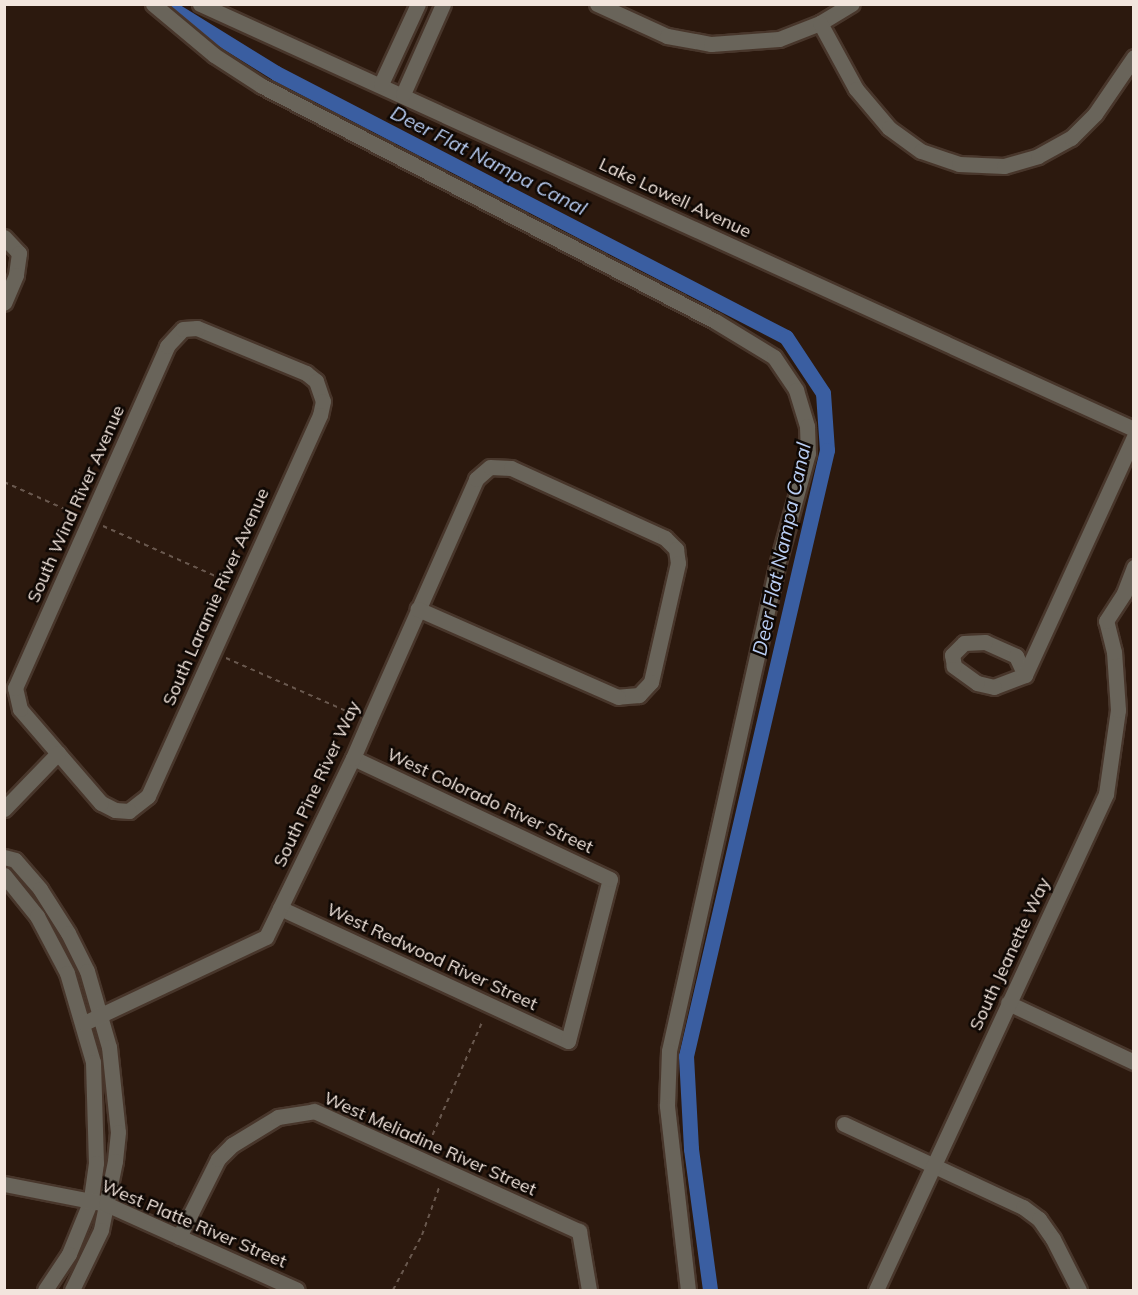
<!DOCTYPE html>
<style>
body{margin:0}
#map{position:relative;width:1138px;height:1295px;overflow:hidden;background:#2c190e;font-family:Mulish,sans-serif}
div>[style]{position:absolute}
.canal>*{height:15px;margin:-7.5px;padding:0 7.5px;transform-origin:7.5px;border-radius:7.5px;background:#3a5ea1}
.path>*{height:2px;margin-top:-1px;transform-origin:0;background:repeating-linear-gradient(90deg,#69584e 0 4.5px,transparent 0 9px)}
.roads{filter:drop-shadow(2px 0 #48362b) drop-shadow(-2px 0 #48362b) drop-shadow(0 2px #48362b) drop-shadow(0 -2px #48362b)}
.minor>*{height:15px;margin:-7.5px;padding:0 7.5px;transform-origin:7.5px;border-radius:7.5px;background:#69645a}
span{translate:-50% -50%;white-space:nowrap;text-align:center;line-height:1.15;-webkit-text-stroke:5px #0e0703;paint-order:stroke}
.street-label{font-size:18px;color:#f2e5dd}
.water-label{font-size:20px;color:#b9cef4;font-style:italic}
.frame{position:absolute;inset:0;border:6px solid #f2e5dd;pointer-events:none}
</style>
<div id="map">
<div class="canal">
<div style="left:168px;top:6px;width:127px;rotate:31.8deg"></div>
<div style="left:276px;top:73px;width:574px;rotate:27.37deg"></div>
<div style="left:786px;top:337px;width:67px;rotate:56.5deg"></div>
<div style="left:823px;top:393px;width:57px;rotate:86deg"></div>
<div style="left:827px;top:450px;width:622px;rotate:103.1deg"></div>
<div style="left:686px;top:1056px;width:93px;rotate:86.9deg"></div>
<div style="left:691px;top:1149px;width:142px;rotate:82.3deg"></div>
</div>
<div class="path">
<div style="left:4px;top:482px;width:79px;rotate:24deg"></div>
<div style="left:103px;top:526px;width:138px;rotate:24deg"></div>
<div style="left:226px;top:658px;width:141px;rotate:23.8deg"></div>
<div style="left:429px;top:1143px;width:134px;rotate:-66.3deg"></div>
<div style="left:393px;top:1290px;width:62px;rotate:-62.2deg"></div>
<div style="left:422px;top:1235px;width:53px;rotate:-70.2deg"></div>
</div>
<div class="roads">
<div class="minor">
<div style="left:153px;top:4px;width:80px;rotate:39.9deg"></div>
<div style="left:214px;top:55px;width:57px;rotate:32.9deg"></div>
<div style="left:262px;top:86px;width:510px;rotate:27.42deg"></div>
<div style="left:715px;top:321px;width:69px;rotate:31.4deg"></div>
<div style="left:774px;top:357px;width:40px;rotate:56deg"></div>
<div style="left:796px;top:390px;width:38px;rotate:73deg"></div>
<div style="left:807px;top:426px;width:27px;rotate:88deg"></div>
<div style="left:808px;top:453px;width:113px;rotate:105.4deg"></div>
<div style="left:778px;top:562px;width:501px;rotate:102.57deg"></div>
<div style="left:669px;top:1051px;width:55px;rotate:92.1deg"></div>
<div style="left:667px;top:1106px;width:185px;rotate:83.5deg"></div>
<div style="left:200px;top:4px;width:1026px;rotate:24.47deg"></div>
<div style="left:597px;top:4px;width:77px;rotate:24.6deg"></div>
<div style="left:667px;top:36px;width:45px;rotate:10.3deg"></div>
<div style="left:711px;top:44px;width:68px;rotate:-4.2deg"></div>
<div style="left:779px;top:39px;width:44px;rotate:-21.3deg"></div>
<div style="left:820px;top:23px;width:37px;rotate:-31deg"></div>
<div style="left:820px;top:23px;width:75px;rotate:61.4deg"></div>
<div style="left:856px;top:89px;width:51px;rotate:49.8deg"></div>
<div style="left:889px;top:128px;width:39px;rotate:36deg"></div>
<div style="left:921px;top:151px;width:40px;rotate:18.9deg"></div>
<div style="left:959px;top:164px;width:45px;rotate:2.5deg"></div>
<div style="left:1004px;top:166px;width:35px;rotate:-16deg"></div>
<div style="left:1038px;top:156px;width:38px;rotate:-29deg"></div>
<div style="left:1071px;top:138px;width:34px;rotate:-45deg"></div>
<div style="left:1095px;top:114px;width:69px;rotate:-55.6deg"></div>
<div style="left:381px;top:84px;width:88px;rotate:-65.2deg"></div>
<div style="left:403px;top:94px;width:98px;rotate:-66deg"></div>
<div style="left:4px;top:237px;width:22px;rotate:47deg"></div>
<div style="left:19px;top:253px;width:22px;rotate:98deg"></div>
<div style="left:16px;top:275px;width:30px;rotate:113deg"></div>
<div style="left:197px;top:328px;width:118px;rotate:22.4deg"></div>
<div style="left:306px;top:373px;width:13px;rotate:39deg"></div>
<div style="left:316px;top:381px;width:21px;rotate:71deg"></div>
<div style="left:323px;top:401px;width:14px;rotate:102deg"></div>
<div style="left:320px;top:415px;width:418px;rotate:114.3deg"></div>
<div style="left:148px;top:796px;width:24px;rotate:142deg"></div>
<div style="left:129px;top:811px;width:14px;rotate:-176deg"></div>
<div style="left:115px;top:810px;width:16px;rotate:-153deg"></div>
<div style="left:101px;top:803px;width:124px;rotate:-130.8deg"></div>
<div style="left:20px;top:709px;width:22px;rotate:-103deg"></div>
<div style="left:15px;top:688px;width:374px;rotate:-66deg"></div>
<div style="left:167px;top:346px;width:23px;rotate:-47deg"></div>
<div style="left:183px;top:329px;width:14px;rotate:-4deg"></div>
<div style="left:985px;top:642px;width:34px;rotate:24deg"></div>
<div style="left:1016px;top:656px;width:21px;rotate:65deg"></div>
<div style="left:1025px;top:675px;width:33px;rotate:159deg"></div>
<div style="left:994px;top:687px;width:17px;rotate:-167deg"></div>
<div style="left:977px;top:683px;width:29px;rotate:-144deg"></div>
<div style="left:954px;top:666px;width:11px;rotate:-100deg"></div>
<div style="left:952px;top:655px;width:17px;rotate:-45deg"></div>
<div style="left:964px;top:643px;width:21px;rotate:-3deg"></div>
<div style="left:1025px;top:675px;width:262px;rotate:-65.4deg"></div>
<div style="left:4px;top:809px;width:78px;rotate:-46deg"></div>
<div style="left:4px;top:857px;width:11px;rotate:15deg"></div>
<div style="left:15px;top:860px;width:38px;rotate:49deg"></div>
<div style="left:40px;top:889px;width:52px;rotate:57.5deg"></div>
<div style="left:68px;top:933px;width:42px;rotate:63.4deg"></div>
<div style="left:87px;top:971px;width:79px;rotate:73.9deg"></div>
<div style="left:109px;top:1047px;width:85px;rotate:84deg"></div>
<div style="left:118px;top:1132px;width:29px;rotate:96deg"></div>
<div style="left:115px;top:1161px;width:70px;rotate:101.5deg"></div>
<div style="left:101px;top:1230px;width:67px;rotate:115.8deg"></div>
<div style="left:4px;top:875px;width:53px;rotate:51.2deg"></div>
<div style="left:37px;top:916px;width:64px;rotate:62.2deg"></div>
<div style="left:67px;top:973px;width:93px;rotate:73.7deg"></div>
<div style="left:93px;top:1062px;width:101px;rotate:88.3deg"></div>
<div style="left:96px;top:1163px;width:37px;rotate:98deg"></div>
<div style="left:91px;top:1200px;width:58px;rotate:112.2deg"></div>
<div style="left:69px;top:1254px;width:43px;rotate:123.7deg"></div>
<div style="left:280px;top:908px;width:317px;rotate:24.8deg"></div>
<div style="left:568px;top:1041px;width:167px;rotate:-75.5deg"></div>
<div style="left:610px;top:879px;width:284px;rotate:-154.8deg"></div>
<div style="left:1008px;top:1003px;width:139px;rotate:25.1deg"></div>
<div style="left:84px;top:1023px;width:201px;rotate:-25.3deg"></div>
<div style="left:266px;top:937px;width:199px;rotate:-64.1deg"></div>
<div style="left:353px;top:758px;width:40px;rotate:-66.6deg"></div>
<div style="left:369px;top:721px;width:265px;rotate:-66.1deg"></div>
<div style="left:476px;top:479px;width:18px;rotate:-41deg"></div>
<div style="left:490px;top:467px;width:21px;rotate:3deg"></div>
<div style="left:511px;top:468px;width:169px;rotate:24.4deg"></div>
<div style="left:665px;top:538px;width:16px;rotate:45deg"></div>
<div style="left:676px;top:549px;width:14px;rotate:82deg"></div>
<div style="left:678px;top:563px;width:122px;rotate:102.8deg"></div>
<div style="left:651px;top:682px;width:18px;rotate:133deg"></div>
<div style="left:639px;top:695px;width:21px;rotate:175deg"></div>
<div style="left:618px;top:697px;width:219px;rotate:-156.3deg"></div>
<div style="left:844px;top:1124px;width:197px;rotate:24.9deg"></div>
<div style="left:1023px;top:1207px;width:20px;rotate:37deg"></div>
<div style="left:1039px;top:1219px;width:24px;rotate:55deg"></div>
<div style="left:1053px;top:1239px;width:57px;rotate:63deg"></div>
<div style="left:4px;top:1184px;width:104px;rotate:11.1deg"></div>
<div style="left:106px;top:1204px;width:209px;rotate:24.2deg"></div>
<div style="left:179px;top:1237px;width:87px;rotate:-63.4deg"></div>
<div style="left:218px;top:1159px;width:20px;rotate:-45deg"></div>
<div style="left:232px;top:1145px;width:54px;rotate:-31.3deg"></div>
<div style="left:278px;top:1117px;width:36px;rotate:-9deg"></div>
<div style="left:314px;top:1111px;width:291px;rotate:24.4deg"></div>
<div style="left:579px;top:1231px;width:60px;rotate:80.4deg"></div>
<div style="left:876px;top:1290px;width:547px;rotate:-65.12deg"></div>
<div style="left:1106px;top:794px;width:85px;rotate:-81.9deg"></div>
<div style="left:1118px;top:710px;width:58px;rotate:-93.9deg"></div>
<div style="left:1114px;top:652px;width:32px;rotate:-104deg"></div>
<div style="left:1106px;top:621px;width:33px;rotate:-57deg"></div>
<div style="left:1124px;top:593px;width:28px;rotate:-69deg"></div>
</div>
</div>
<div class="street-label">
<span style="left:675px;top:198px;rotate:25deg">Lake Lowell Avenue</span>
<span style="left:76px;top:504px;rotate:-66deg">South Wind River Avenue</span>
<span style="left:216px;top:597px;rotate:-66deg">South Laramie River Avenue</span>
<span style="left:317px;top:784px;rotate:-65deg">South Pine River Way</span>
<span style="left:490px;top:801px;rotate:25deg">West Colorado River Street</span>
<span style="left:1010px;top:954px;rotate:-65deg">South Jeanette Way</span>
<span style="left:432px;top:957px;rotate:25deg">West Redwood River Street</span>
<span style="left:430px;top:1144px;rotate:24deg">West Meliadine River Street</span>
<span style="left:194px;top:1224px;rotate:23deg">West Platte River Street</span>
</div>
<div class="water-label">
<span style="left:489px;top:160px;rotate:27deg">Deer Flat Nampa Canal</span>
<span style="left:781px;top:549px;rotate:-78deg">Deer Flat Nampa Canal</span>
</div>
<div class="frame"></div>
</div>
